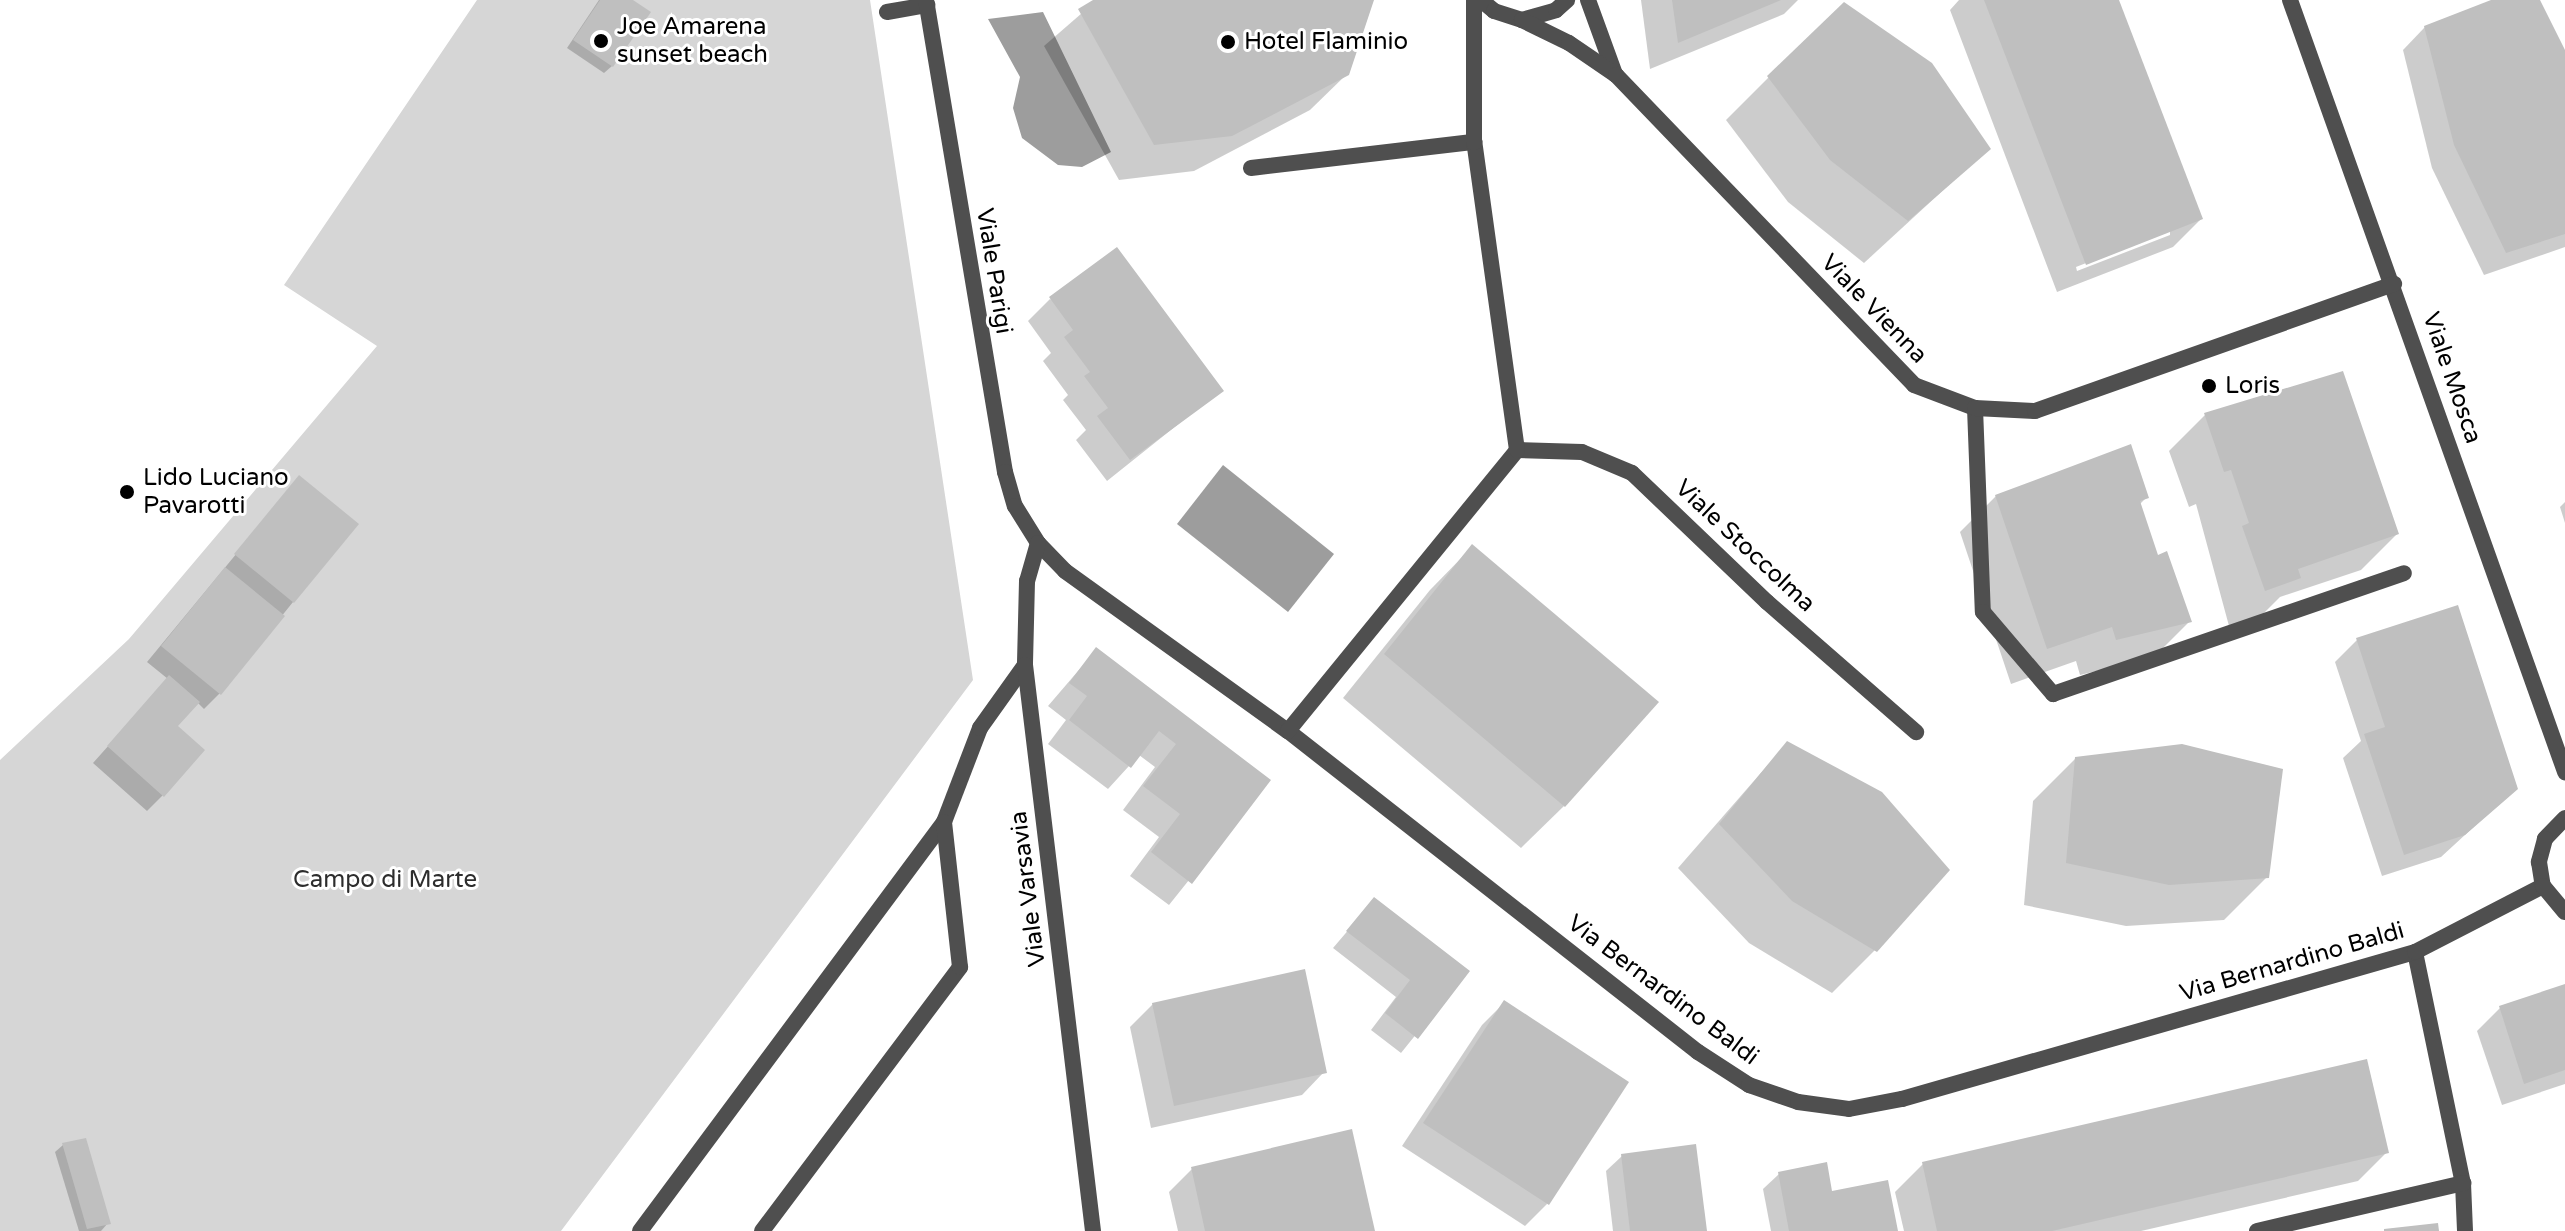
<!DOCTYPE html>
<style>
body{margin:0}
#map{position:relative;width:2565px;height:1231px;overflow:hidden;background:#fff;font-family:"Varela Round",sans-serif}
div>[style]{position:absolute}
.green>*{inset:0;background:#d6d6d6}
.water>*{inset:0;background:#9d9d9d}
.shadow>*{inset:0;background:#0003}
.building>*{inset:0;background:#bfbfbf}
.lane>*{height:16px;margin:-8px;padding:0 8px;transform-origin:8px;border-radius:8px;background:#4f4f4f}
.street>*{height:16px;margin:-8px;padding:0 8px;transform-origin:8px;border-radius:8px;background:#4f4f4f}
.dots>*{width:22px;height:22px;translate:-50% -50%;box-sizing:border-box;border:4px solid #fff;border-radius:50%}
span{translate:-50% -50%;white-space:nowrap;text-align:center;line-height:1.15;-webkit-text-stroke:6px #fff;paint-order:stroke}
.poi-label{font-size:24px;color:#000}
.left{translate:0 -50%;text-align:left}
.street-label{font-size:24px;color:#000}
.park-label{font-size:24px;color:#2d2d2d}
</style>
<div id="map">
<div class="green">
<div style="clip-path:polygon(477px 0,870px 0,973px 680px,561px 1231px,0 1231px,0 760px,129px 639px,377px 346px,284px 285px)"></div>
</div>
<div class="water">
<div style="clip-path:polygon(1043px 12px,1111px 152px,1082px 167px,1058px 165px,1022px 138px,1013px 108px,1020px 77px,988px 19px)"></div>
<div style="clip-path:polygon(1223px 465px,1334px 554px,1288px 612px,1177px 524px)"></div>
</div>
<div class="shadow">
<div style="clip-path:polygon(599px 0,629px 0,612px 66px,604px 73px,567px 48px)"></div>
<div style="clip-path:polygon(1097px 0,1372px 0,1347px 74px,1310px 110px,1194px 171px,1119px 180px,1044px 46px)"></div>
<div style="clip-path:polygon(1641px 0,1798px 0,1784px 14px,1650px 69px)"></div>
<div style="clip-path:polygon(evenodd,1959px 0,2117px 0,2201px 219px,2173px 247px,2057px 292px,1950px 10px,1959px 0,2170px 230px,2170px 235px,2077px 271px,2076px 267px,2170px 230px)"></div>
<div style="clip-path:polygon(2497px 0,2538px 0,2565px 55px,2565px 247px,2484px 275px,2432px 168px,2403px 50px,2425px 27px)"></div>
<div style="clip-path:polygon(1769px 77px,1989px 148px,1864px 263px,1788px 202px,1726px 120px)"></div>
<div style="clip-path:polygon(1050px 299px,1221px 390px,1107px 481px,1076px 440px,1086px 430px,1063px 400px,1068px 395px,1043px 361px,1051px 353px,1028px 321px)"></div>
<div style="clip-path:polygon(2205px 415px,2397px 534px,2361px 570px,2280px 597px,2263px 614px,2229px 626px,2196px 504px,2189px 507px,2169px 451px)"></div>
<div style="clip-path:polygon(299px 478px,293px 602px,220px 693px,204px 709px,197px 702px,176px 726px,163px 795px,147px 811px,93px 763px,168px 679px,147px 662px)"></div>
<div style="clip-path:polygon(1996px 496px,2147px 497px,2139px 505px,2157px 558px,2189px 622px,2154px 657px,2080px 675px,2076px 661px,2011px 684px,1960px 532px)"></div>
<div style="clip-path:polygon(2565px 502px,2565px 523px,2560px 507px)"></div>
<div style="clip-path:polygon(1472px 547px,1564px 806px,1521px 848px,1343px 698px,1430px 590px)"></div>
<div style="clip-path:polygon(2357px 640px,2516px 788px,2441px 857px,2382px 876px,2343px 758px,2361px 741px,2335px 662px)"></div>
<div style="clip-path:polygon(1096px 650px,1269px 780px,1169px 905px,1130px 876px,1159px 837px,1123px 810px,1155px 767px,1139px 755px,1108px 789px,1048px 744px,1066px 720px,1048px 706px)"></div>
<div style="clip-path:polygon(1787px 743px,1875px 950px,1832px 993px,1749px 943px,1678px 868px)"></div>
<div style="clip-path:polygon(2076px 758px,2267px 877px,2224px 920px,2126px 926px,2024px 905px,2033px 801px)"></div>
<div style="clip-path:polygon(1374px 900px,1467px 971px,1401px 1053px,1371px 1030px,1396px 997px,1333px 948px)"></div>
<div style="clip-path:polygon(2565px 986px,2565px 1084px,2502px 1105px,2477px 1031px,2500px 1008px)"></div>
<div style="clip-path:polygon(1504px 1003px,1547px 1204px,1525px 1226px,1402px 1146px,1482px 1025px)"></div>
<div style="clip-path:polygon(1153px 1004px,1324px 1072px,1302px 1095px,1151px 1128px,1130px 1027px)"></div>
<div style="clip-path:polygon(63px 1145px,108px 1223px,101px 1231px,79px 1231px,55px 1152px)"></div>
<div style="clip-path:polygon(2386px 1153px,2358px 1181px,2141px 1231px,1904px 1231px,1895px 1192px,1923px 1164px)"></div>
<div style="clip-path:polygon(1622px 1156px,1705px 1231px,1613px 1231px,1606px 1171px)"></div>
<div style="clip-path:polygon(1192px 1169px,1373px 1231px,1178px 1231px,1169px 1192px)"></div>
<div style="clip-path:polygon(1779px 1174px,1831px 1194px,1896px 1231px,1771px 1231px,1763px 1189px)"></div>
</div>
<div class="building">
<div style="clip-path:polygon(600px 0,633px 0,651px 12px,613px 67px,573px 40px)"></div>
<div style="clip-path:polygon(1093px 0,1374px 0,1349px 75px,1232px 136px,1154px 145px,1078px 9px)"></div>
<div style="clip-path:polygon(1672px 0,1781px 0,1678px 43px)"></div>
<div style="clip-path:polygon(1984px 0,2119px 0,2203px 219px,2086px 265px)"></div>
<div style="clip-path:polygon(2491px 0,2540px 0,2565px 50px,2565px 234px,2506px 253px,2454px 145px,2424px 26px)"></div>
<div style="clip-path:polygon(1844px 2px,1932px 63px,1991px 149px,1908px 221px,1830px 160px,1767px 76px)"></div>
<div style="clip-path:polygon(1117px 247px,1224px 391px,1130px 460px,1097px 416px,1108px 408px,1084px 376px,1090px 372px,1064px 337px,1073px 330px,1049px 297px)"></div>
<div style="clip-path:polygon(2343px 371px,2399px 534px,2298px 569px,2301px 578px,2265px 591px,2242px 526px,2249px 523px,2231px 470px,2224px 472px,2204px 413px)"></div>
<div style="clip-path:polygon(2131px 444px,2149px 498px,2140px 501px,2158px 555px,2167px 551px,2192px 622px,2116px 640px,2112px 627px,2047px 649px,1995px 495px)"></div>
<div style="clip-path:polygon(299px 475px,359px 524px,294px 603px,234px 554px)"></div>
<div style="clip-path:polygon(1472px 544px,1659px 702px,1565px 807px,1384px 654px)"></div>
<div style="clip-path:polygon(225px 567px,285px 616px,221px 695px,161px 646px)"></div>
<div style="clip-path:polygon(2458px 605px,2518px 789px,2465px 835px,2404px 855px,2364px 734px,2385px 727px,2356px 638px)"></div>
<div style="clip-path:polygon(1096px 647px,1271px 780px,1192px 884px,1151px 852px,1180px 814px,1143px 786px,1176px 744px,1159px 731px,1131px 768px,1069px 720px,1087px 696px,1069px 683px)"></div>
<div style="clip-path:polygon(169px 675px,200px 702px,178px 726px,205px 750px,164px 797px,107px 746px)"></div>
<div style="clip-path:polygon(1787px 741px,1882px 792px,1950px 870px,1877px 952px,1792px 901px,1719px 824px)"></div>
<div style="clip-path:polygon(2182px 744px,2283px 769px,2269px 878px,2169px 885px,2066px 863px,2075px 757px)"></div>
<div style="clip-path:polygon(1374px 897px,1470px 971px,1418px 1039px,1385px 1013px,1410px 980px,1346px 931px)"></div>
<div style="clip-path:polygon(1305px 969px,1327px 1073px,1174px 1106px,1152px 1003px)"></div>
<div style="clip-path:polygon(2565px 984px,2565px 1070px,2524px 1084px,2499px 1006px)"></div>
<div style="clip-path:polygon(1504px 1000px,1629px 1082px,1549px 1205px,1423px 1123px)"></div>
<div style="clip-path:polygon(2367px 1059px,2389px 1153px,2052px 1231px,1937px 1231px,1922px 1162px)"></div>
<div style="clip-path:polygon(1352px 1129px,1375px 1231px,1205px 1231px,1191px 1167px)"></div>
<div style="clip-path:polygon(86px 1138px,111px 1224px,87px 1229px,62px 1143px)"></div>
<div style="clip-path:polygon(1696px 1144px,1707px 1231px,1630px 1231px,1621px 1154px)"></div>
<div style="clip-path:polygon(1827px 1162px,1832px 1191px,1888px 1180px,1898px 1231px,1789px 1231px,1778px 1172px)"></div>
<div style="clip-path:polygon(2438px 1223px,2439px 1231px,2384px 1231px,2384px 1229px)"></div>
</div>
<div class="lane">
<div style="left:887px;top:12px;width:41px;rotate:-9.9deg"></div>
<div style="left:1251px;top:168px;width:225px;rotate:-6.7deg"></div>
<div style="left:1975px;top:408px;width:204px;rotate:87.8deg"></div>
<div style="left:1983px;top:612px;width:108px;rotate:49.5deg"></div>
<div style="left:2053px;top:694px;width:371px;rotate:-19deg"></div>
<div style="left:2415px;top:952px;width:236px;rotate:78.3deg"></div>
<div style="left:2463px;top:1183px;width:48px;rotate:87.6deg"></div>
<div style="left:640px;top:1231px;width:510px;rotate:-53.38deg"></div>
<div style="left:944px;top:822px;width:101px;rotate:-69deg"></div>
<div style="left:980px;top:728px;width:77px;rotate:-54.5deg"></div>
<div style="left:762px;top:1231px;width:330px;rotate:-53.1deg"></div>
<div style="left:960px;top:967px;width:146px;rotate:-96.3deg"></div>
<div style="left:2257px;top:1231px;width:212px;rotate:-13.1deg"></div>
</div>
<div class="street">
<div style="left:926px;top:0;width:479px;rotate:80.5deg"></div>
<div style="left:1005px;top:472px;width:35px;rotate:74deg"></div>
<div style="left:1015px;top:506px;width:44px;rotate:58.1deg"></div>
<div style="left:1038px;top:543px;width:39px;rotate:46deg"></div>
<div style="left:1065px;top:571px;width:274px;rotate:35.7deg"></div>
<div style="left:1288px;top:731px;width:521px;rotate:38.06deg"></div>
<div style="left:1698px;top:1052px;width:61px;rotate:32.9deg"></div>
<div style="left:1749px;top:1085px;width:52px;rotate:19.1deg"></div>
<div style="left:1798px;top:1102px;width:51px;rotate:7.8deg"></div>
<div style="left:1849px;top:1109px;width:54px;rotate:-10.7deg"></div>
<div style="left:1902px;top:1099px;width:534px;rotate:-15.99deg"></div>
<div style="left:2415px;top:952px;width:144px;rotate:-27.3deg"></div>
<div style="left:1481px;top:0;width:17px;rotate:40deg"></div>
<div style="left:1494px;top:11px;width:29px;rotate:18deg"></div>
<div style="left:1522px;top:20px;width:35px;rotate:-16deg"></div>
<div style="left:1556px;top:10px;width:15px;rotate:-42deg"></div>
<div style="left:1588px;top:0;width:79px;rotate:70deg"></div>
<div style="left:2290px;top:0;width:820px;rotate:70.39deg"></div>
<div style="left:1522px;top:20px;width:52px;rotate:26.1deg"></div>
<div style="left:1569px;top:43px;width:57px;rotate:34.2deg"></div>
<div style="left:1616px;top:75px;width:430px;rotate:46.1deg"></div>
<div style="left:1914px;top:385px;width:65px;rotate:20.7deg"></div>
<div style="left:1975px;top:408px;width:60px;rotate:2.9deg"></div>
<div style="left:2035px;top:411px;width:381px;rotate:-19.5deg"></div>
<div style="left:1517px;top:450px;width:65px;rotate:1.8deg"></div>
<div style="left:1582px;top:452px;width:54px;rotate:22.8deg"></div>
<div style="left:1632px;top:473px;width:187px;rotate:43.7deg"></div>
<div style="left:1767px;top:602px;width:198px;rotate:41.1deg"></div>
<div style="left:1038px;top:543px;width:40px;rotate:106deg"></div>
<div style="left:1027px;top:581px;width:84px;rotate:91.4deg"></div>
<div style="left:1025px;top:665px;width:570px;rotate:83.15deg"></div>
<div style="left:1288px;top:731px;width:362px;rotate:-50.8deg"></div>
<div style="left:1517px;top:450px;width:311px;rotate:-97.9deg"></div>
<div style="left:1474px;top:142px;width:142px;rotate:-90deg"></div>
<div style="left:2565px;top:818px;width:29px;rotate:134deg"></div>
<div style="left:2545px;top:839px;width:24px;rotate:105deg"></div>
<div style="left:2539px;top:862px;width:24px;rotate:81deg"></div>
<div style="left:2543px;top:886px;width:34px;rotate:50deg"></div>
</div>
<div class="dots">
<div style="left:601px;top:41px;background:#000"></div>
<div style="left:1228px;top:42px;background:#000"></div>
<div style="left:2209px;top:386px;background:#000"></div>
<div style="left:127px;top:492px;background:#000"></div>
</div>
<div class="poi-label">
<span class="left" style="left:617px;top:41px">Joe Amarena<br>sunset beach</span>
<span class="left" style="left:1244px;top:42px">Hotel Flaminio</span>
<span class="left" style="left:2225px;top:386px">Loris</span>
<span class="left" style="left:143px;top:492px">Lido Luciano<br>Pavarotti</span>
</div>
<div class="street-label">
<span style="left:994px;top:271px;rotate:81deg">Viale Parigi</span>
<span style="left:1874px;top:309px;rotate:46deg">Viale Vienna</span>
<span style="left:2452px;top:378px;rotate:71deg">Viale Mosca</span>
<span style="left:1745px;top:546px;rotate:43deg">Viale Stoccolma</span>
<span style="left:1028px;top:889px;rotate:-97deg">Viale Varsavia</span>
<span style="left:2292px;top:962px;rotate:-16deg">Via Bernardino Baldi</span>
<span style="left:1663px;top:990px;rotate:37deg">Via Bernardino Baldi</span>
</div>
<div class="park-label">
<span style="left:385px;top:880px">Campo di Marte</span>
</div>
</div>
